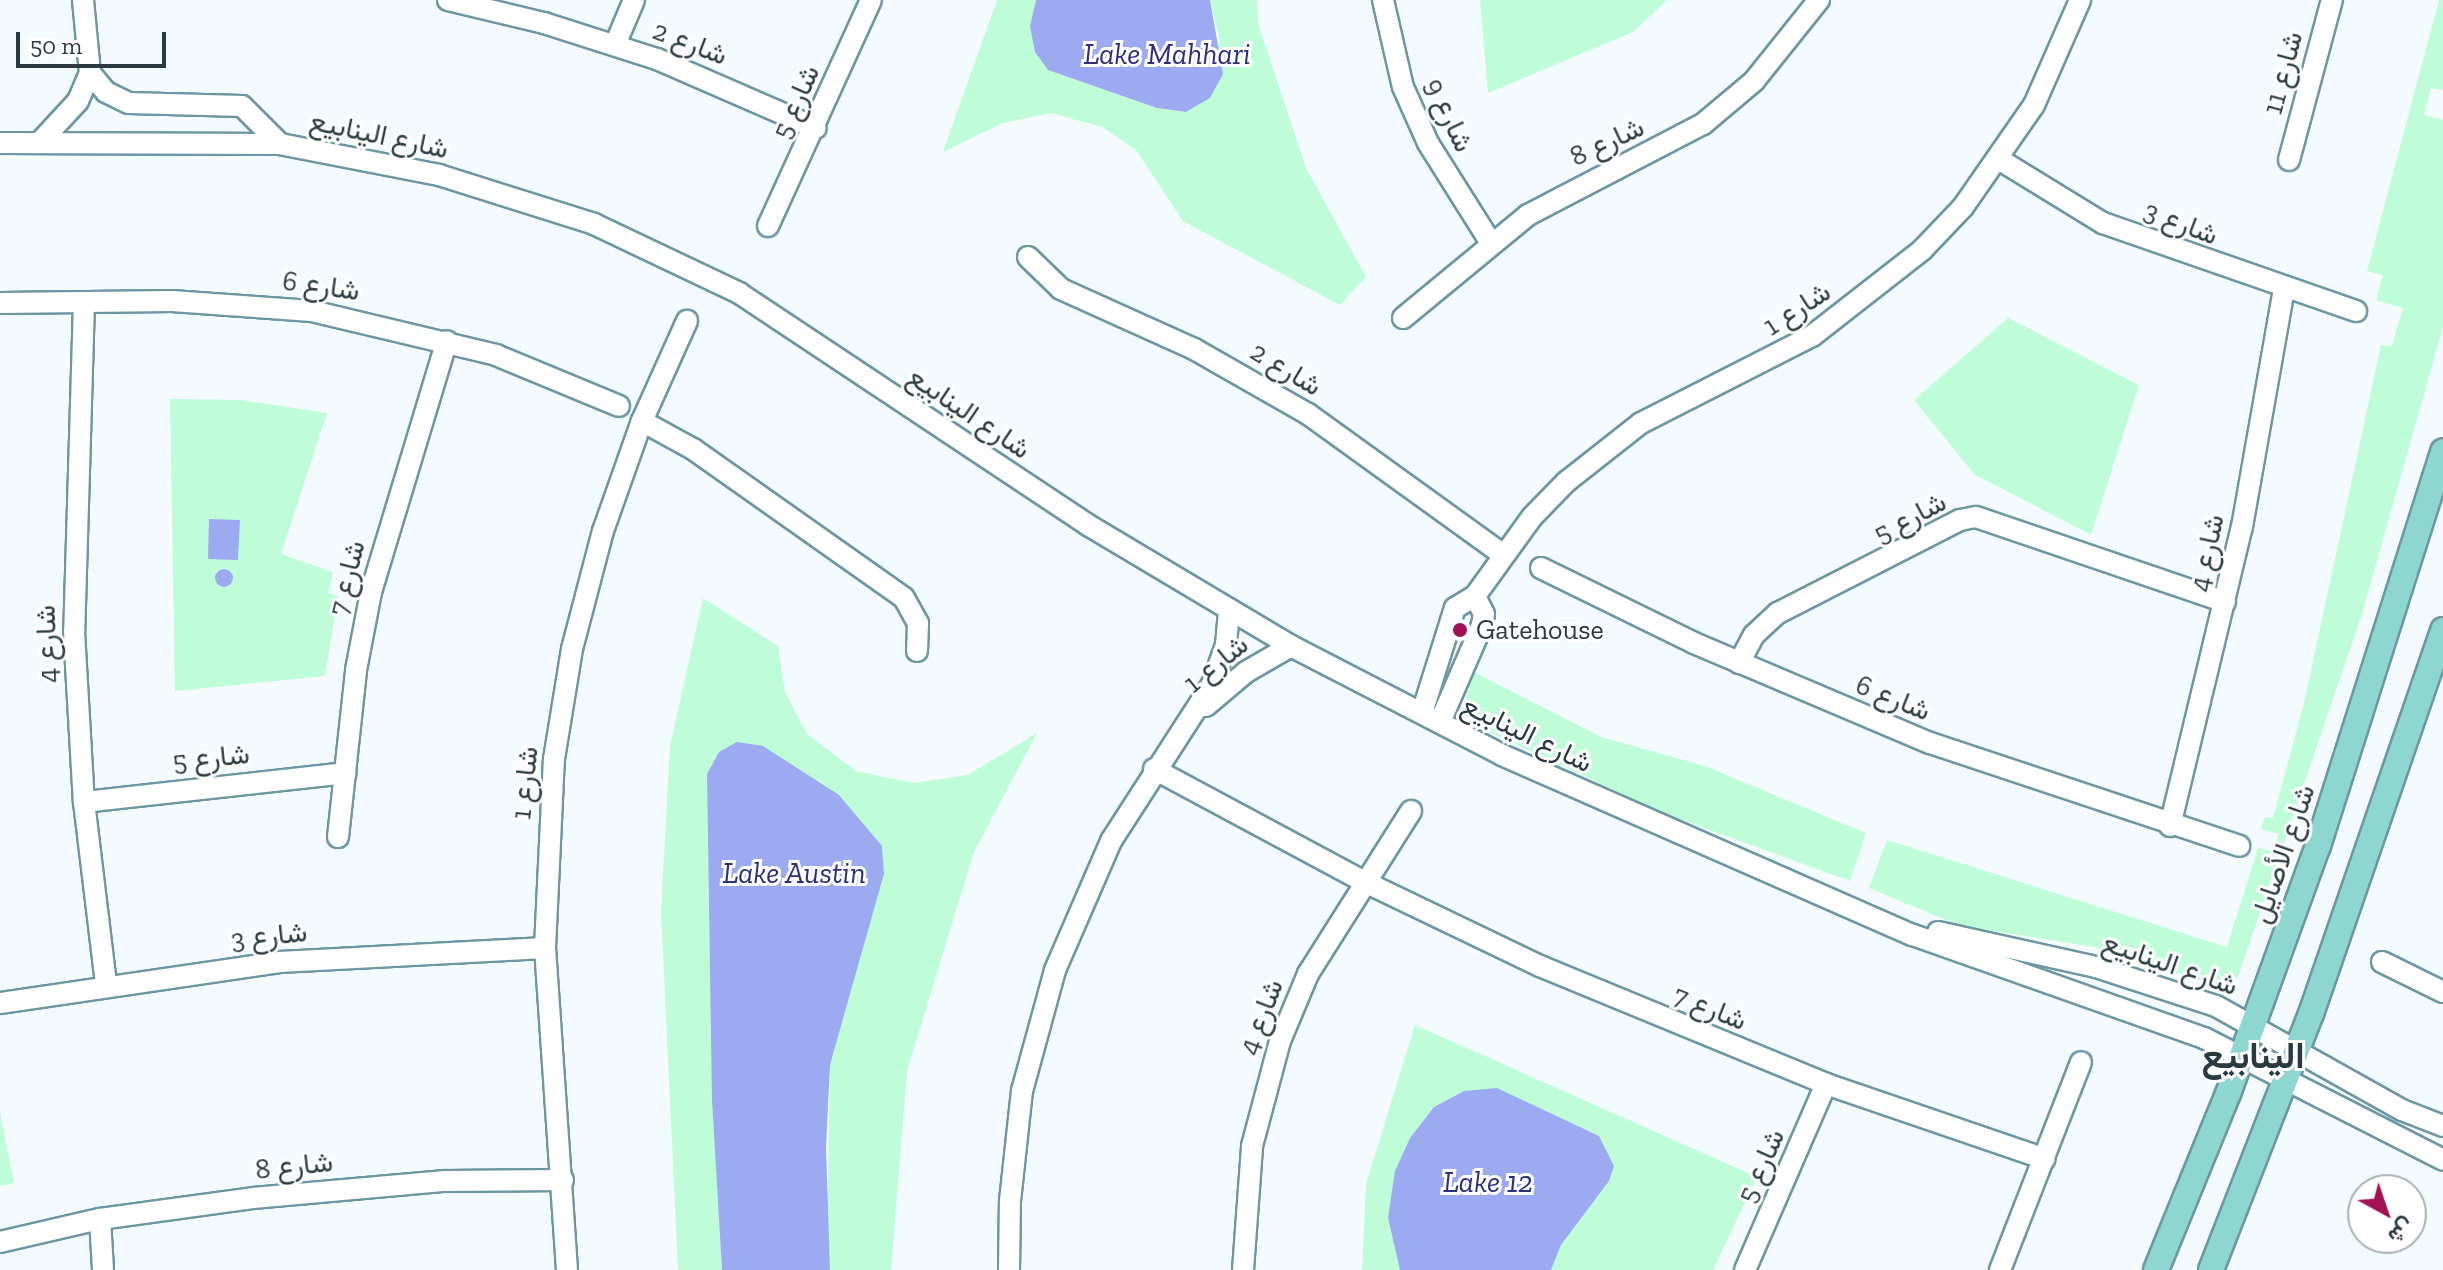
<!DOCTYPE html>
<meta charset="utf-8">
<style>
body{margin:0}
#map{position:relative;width:2443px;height:1270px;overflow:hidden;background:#f3fbfe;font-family:"Zilla Slab",Vazirmatn,serif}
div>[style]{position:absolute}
.green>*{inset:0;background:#befdd8}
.water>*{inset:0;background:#9cabf1}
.round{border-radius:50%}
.roads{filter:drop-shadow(2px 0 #6c97a2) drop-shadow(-2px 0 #6c97a2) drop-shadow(0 2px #6c97a2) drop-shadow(0 -2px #6c97a2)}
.minor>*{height:20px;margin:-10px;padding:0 10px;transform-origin:10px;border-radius:10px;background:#fff}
.major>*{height:24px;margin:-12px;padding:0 12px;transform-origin:12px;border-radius:12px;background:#8ed7d1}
.dots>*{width:22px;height:22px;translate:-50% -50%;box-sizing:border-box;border:4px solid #fff;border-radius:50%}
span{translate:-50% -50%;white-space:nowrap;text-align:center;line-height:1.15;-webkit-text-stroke:6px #fff;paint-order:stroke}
.street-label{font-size:28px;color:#293b40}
.poi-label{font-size:28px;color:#293b40}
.left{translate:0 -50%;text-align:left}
.water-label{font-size:30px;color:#2a2f7f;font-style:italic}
.district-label{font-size:36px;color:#293b40;font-weight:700}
.north{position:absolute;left:2347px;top:1174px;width:80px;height:80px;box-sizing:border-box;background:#fff;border:2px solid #a9b1b3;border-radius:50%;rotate:140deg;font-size:22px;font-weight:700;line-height:32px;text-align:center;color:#293b40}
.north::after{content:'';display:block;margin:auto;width:28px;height:36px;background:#a31053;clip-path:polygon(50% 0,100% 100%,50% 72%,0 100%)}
.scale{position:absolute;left:16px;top:32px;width:150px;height:36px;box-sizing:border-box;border:4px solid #293b40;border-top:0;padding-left:10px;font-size:24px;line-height:28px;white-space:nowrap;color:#293b40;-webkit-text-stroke:6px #fff;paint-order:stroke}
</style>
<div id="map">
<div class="green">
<div style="clip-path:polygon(997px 0,1036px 0,1030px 27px,1048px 70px,1157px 108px,1186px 112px,1220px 41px,1210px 0,1257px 0,1258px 23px,1306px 168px,1366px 277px,1340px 305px,1183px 221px,1136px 150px,1102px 127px,1051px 113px,1003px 123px,943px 152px)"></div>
<div style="clip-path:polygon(1480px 0,1667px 0,1633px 32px,1488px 93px)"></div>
<div style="clip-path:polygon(2439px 0,2443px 0,2443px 90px,2431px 88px,2424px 115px,2443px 120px,2443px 327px,2362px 614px,2238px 977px,2219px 986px,2094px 947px,1961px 926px,1869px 888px,1887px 840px,2227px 947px,2258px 848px,2274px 851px,2278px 834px,2261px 829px,2265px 817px,2273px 818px,2304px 703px,2381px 345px,2392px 346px,2403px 308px,2376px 300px,2383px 275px,2367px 271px)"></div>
<div style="clip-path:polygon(2008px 318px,2139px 385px,2091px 535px,1974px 474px,1914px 400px)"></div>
<div style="clip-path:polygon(170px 399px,242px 400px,327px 413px,281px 554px,333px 572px,328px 593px,338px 596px,325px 676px,175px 691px)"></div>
<div style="clip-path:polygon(703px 598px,778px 646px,785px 692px,807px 734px,856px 771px,913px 783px,968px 775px,1037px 733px,974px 852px,907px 1071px,891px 1270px,830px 1270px,827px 1230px,830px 1065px,884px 874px,882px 846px,711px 998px,722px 1270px,678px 1270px,661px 912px,670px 746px)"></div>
<div style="clip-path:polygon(1474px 672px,1601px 737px,1705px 766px,1866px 833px,1850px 881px,1671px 816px,1489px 732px,1463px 710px)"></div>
<div style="clip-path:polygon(1415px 1025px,1757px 1177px,1713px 1270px,1551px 1270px,1561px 1245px,1609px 1181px,1599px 1136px,1550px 1114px,1464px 1091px,1434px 1107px,1410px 1138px,1388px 1218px,1400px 1270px,1362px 1270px,1366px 1184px)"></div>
<div style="clip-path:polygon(0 1112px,14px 1183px,0 1186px)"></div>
</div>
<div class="water">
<div style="clip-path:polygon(1036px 0,1210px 0,1223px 74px,1210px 98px,1186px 112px,1157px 108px,1048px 70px,1035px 52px,1030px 26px)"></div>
<div style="clip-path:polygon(209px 519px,240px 520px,238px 560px,208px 559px)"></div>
<div class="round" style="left:215px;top:569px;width:18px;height:18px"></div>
<div style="clip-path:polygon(737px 742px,763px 746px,839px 795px,882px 846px,884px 874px,830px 1065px,826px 1147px,830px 1270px,722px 1270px,712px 1100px,707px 774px,719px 752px)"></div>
<div style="clip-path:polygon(1497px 1088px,1599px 1136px,1614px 1166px,1609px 1181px,1561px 1245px,1551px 1270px,1400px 1270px,1388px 1218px,1395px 1171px,1410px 1138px,1434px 1107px,1464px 1091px)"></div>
</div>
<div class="roads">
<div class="minor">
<div style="left:448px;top:0;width:99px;rotate:13.5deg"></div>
<div style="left:544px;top:23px;width:119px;rotate:17.7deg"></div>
<div style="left:657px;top:59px;width:173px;rotate:23.5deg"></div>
<div style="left:1383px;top:0;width:89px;rotate:77.1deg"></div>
<div style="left:1403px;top:87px;width:61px;rotate:65.9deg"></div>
<div style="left:1428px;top:143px;width:118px;rotate:57.8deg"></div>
<div style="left:615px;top:45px;width:49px;rotate:-67.1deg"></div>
<div style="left:90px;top:73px;width:25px;rotate:50deg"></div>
<div style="left:106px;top:92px;width:25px;rotate:26deg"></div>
<div style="left:129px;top:103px;width:113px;rotate:1.5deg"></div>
<div style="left:242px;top:106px;width:54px;rotate:45deg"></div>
<div style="left:41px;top:141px;width:54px;rotate:-47.2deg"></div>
<div style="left:78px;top:101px;width:30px;rotate:-67deg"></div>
<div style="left:90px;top:73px;width:73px;rotate:-95.5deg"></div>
<div style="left:0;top:143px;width:280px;rotate:0.2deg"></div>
<div style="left:280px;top:144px;width:162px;rotate:11deg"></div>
<div style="left:439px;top:175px;width:163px;rotate:17.5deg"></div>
<div style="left:594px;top:224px;width:161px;rotate:25.4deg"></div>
<div style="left:739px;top:293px;width:419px;rotate:33.6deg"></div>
<div style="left:1088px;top:525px;width:236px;rotate:30.8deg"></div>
<div style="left:1291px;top:646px;width:237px;rotate:27.3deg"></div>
<div style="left:1502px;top:755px;width:449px;rotate:23.7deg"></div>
<div style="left:1913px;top:935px;width:309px;rotate:19.5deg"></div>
<div style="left:2204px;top:1038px;width:268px;rotate:27deg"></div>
<div style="left:2000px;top:160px;width:121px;rotate:31.5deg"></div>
<div style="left:2103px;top:223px;width:268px;rotate:19.2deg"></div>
<div style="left:2289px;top:160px;width:166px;rotate:-75deg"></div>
<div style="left:768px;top:226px;width:248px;rotate:-65.5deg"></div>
<div style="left:1028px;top:257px;width:46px;rotate:44.1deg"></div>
<div style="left:1061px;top:289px;width:146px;rotate:24.3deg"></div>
<div style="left:1194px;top:349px;width:131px;rotate:29.7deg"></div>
<div style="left:1308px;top:414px;width:239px;rotate:35.8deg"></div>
<div style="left:84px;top:302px;width:329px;rotate:91.7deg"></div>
<div style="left:74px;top:631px;width:171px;rotate:86.7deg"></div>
<div style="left:84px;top:802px;width:183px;rotate:83.1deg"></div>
<div style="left:0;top:303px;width:172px;rotate:-0.7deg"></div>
<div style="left:172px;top:301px;width:140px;rotate:4.1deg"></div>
<div style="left:312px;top:311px;width:189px;rotate:13.4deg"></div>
<div style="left:496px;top:355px;width:133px;rotate:22.5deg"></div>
<div style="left:1403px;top:318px;width:162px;rotate:-39.5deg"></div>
<div style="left:1528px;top:215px;width:197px;rotate:-27.5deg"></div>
<div style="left:1703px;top:124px;width:67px;rotate:-40.1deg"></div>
<div style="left:1754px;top:81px;width:104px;rotate:-51.3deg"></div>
<div style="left:642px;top:421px;width:58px;rotate:28.8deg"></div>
<div style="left:693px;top:449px;width:258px;rotate:35.2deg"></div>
<div style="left:904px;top:598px;width:29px;rotate:61deg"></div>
<div style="left:918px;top:623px;width:28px;rotate:92deg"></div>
<div style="left:1541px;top:568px;width:170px;rotate:26.1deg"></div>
<div style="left:1694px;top:643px;width:256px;rotate:23deg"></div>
<div style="left:1930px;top:743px;width:326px;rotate:18.4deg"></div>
<div style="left:1739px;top:663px;width:32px;rotate:-62deg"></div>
<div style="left:1754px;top:635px;width:33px;rotate:-43deg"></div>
<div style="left:1778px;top:613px;width:204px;rotate:-27.1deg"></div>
<div style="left:1960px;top:520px;width:16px;rotate:-11deg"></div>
<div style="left:1976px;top:517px;width:263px;rotate:18.8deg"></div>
<div style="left:1206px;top:706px;width:52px;rotate:-40.4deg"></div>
<div style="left:1246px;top:672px;width:52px;rotate:-30deg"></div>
<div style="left:1422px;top:713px;width:110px;rotate:-72.6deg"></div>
<div style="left:1455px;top:608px;width:23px;rotate:-31deg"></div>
<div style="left:1475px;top:596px;width:97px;rotate:-54.2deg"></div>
<div style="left:1532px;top:517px;width:49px;rotate:-45.8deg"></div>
<div style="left:1566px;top:482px;width:95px;rotate:-38.2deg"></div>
<div style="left:1641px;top:423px;width:192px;rotate:-27deg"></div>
<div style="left:1812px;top:336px;width:140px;rotate:-38deg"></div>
<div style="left:1922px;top:250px;width:59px;rotate:-46.4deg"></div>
<div style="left:1963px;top:207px;width:124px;rotate:-55.2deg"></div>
<div style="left:2034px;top:105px;width:115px;rotate:-66.3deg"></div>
<div style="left:1440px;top:722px;width:106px;rotate:-66.6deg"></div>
<div style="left:1482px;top:625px;width:11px;rotate:-80deg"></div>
<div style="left:1484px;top:614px;width:20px;rotate:-117deg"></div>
<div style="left:1154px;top:769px;width:237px;rotate:28.2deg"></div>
<div style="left:1363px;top:881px;width:196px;rotate:25.7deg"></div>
<div style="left:1540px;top:966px;width:309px;rotate:22.4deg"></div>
<div style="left:1826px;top:1084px;width:231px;rotate:18.9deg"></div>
<div style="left:84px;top:802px;width:263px;rotate:-6.3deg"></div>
<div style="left:2170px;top:826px;width:308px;rotate:-76.5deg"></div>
<div style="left:2242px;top:527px;width:242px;rotate:-80deg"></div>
<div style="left:338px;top:837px;width:168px;rotate:-83.8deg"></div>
<div style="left:356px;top:670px;width:79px;rotate:-79.1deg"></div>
<div style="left:371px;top:592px;width:262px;rotate:-73.2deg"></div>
<div style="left:1938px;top:932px;width:162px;rotate:12.5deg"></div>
<div style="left:2096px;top:967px;width:126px;rotate:18deg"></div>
<div style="left:2216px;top:1006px;width:213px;rotate:29.2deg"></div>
<div style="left:2402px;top:1110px;width:44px;rotate:21.3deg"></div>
<div style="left:2382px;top:962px;width:68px;rotate:26.2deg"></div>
<div style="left:0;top:1003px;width:283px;rotate:-8.3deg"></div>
<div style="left:280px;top:962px;width:265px;rotate:-3deg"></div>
<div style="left:100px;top:1219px;width:51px;rotate:86.6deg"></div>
<div style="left:0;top:1242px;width:103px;rotate:-13deg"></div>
<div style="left:100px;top:1219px;width:154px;rotate:-7.8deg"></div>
<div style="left:253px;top:1198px;width:193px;rotate:-5.1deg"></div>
<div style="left:445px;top:1181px;width:118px;rotate:-0.5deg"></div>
<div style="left:567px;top:1270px;width:323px;rotate:-93.9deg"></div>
<div style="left:545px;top:948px;width:189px;rotate:-87.3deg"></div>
<div style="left:554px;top:759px;width:111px;rotate:-80.7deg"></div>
<div style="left:572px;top:649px;width:122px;rotate:-75.3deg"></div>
<div style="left:603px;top:531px;width:117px;rotate:-70.5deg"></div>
<div style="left:642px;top:421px;width:110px;rotate:-65.8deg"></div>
<div style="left:1009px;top:1270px;width:69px;rotate:-89.2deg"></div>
<div style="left:1010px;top:1201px;width:111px;rotate:-83.8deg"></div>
<div style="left:1022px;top:1091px;width:125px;rotate:-74.7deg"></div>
<div style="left:1055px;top:970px;width:141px;rotate:-66.5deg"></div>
<div style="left:1111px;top:841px;width:187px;rotate:-57.2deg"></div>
<div style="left:1212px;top:684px;width:41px;rotate:-70.3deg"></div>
<div style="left:1226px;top:645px;width:36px;rotate:-85deg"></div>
<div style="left:1243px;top:1270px;width:124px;rotate:-85.8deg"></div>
<div style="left:1252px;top:1146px;width:109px;rotate:-75.1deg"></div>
<div style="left:1280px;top:1041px;width:73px;rotate:-67.3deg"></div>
<div style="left:1308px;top:974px;width:193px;rotate:-57.7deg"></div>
<div style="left:1745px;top:1270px;width:203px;rotate:-66.5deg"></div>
<div style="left:2000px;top:1270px;width:223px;rotate:-68.7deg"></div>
</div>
<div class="major">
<div style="left:2156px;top:1270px;width:190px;rotate:-67.8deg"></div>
<div style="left:2228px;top:1094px;width:264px;rotate:-70.1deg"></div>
<div style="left:2318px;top:846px;width:414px;rotate:-72.4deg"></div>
<div style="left:2211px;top:1270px;width:275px;rotate:-68.7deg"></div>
<div style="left:2311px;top:1014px;width:406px;rotate:-71deg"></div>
</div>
</div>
<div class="dots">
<div style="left:1460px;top:630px;background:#a31053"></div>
</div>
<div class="street-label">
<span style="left:690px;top:43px;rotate:21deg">شارع 2</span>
<span style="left:2283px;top:73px;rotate:-75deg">شارع 11</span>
<span style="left:796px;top:102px;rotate:-66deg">شارع 5</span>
<span style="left:1449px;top:115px;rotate:65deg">شارع 9</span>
<span style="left:379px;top:135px;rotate:12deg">شارع الينابيع</span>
<span style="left:1607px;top:142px;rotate:-25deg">شارع 8</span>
<span style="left:2181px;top:223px;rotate:21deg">شارع 3</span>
<span style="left:321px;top:286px;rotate:8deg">شارع 6</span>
<span style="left:1797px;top:309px;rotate:-33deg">شارع 1</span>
<span style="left:1286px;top:369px;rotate:31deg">شارع 2</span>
<span style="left:969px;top:413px;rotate:34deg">شارع الينابيع</span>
<span style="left:1910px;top:518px;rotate:-28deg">شارع 5</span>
<span style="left:2207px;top:553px;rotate:-78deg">شارع 4</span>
<span style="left:347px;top:578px;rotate:-76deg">شارع 7</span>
<span style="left:47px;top:644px;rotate:-92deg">شارع 4</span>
<span style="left:1216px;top:664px;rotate:-39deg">شارع 1</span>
<span style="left:1893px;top:698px;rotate:22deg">شارع 6</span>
<span style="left:1527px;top:734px;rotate:26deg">شارع الينابيع</span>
<span style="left:211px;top:758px;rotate:-6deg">شارع 5</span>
<span style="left:525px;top:783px;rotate:-84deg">شارع 1</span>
<span style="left:2283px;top:854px;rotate:-71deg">شارع الأصايل</span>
<span style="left:269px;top:936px;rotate:-6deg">شارع 3</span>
<span style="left:2170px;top:964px;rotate:19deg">شارع الينابيع</span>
<span style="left:1710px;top:1008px;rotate:22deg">شارع 7</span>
<span style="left:1261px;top:1017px;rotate:-69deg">شارع 4</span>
<span style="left:294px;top:1166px;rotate:-6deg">شارع 8</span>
<span style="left:1761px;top:1166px;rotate:-66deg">شارع 5</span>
</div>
<div class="poi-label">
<span class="left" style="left:1476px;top:630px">Gatehouse</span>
</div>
<div class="water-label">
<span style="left:1167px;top:54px">Lake Mahhari</span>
<span style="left:794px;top:873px">Lake Austin</span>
<span style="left:1488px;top:1182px">Lake 12</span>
</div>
<div class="district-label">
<span style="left:2253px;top:1056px">الينابيع</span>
</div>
<div class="north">ش</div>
<div class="scale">50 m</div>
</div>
